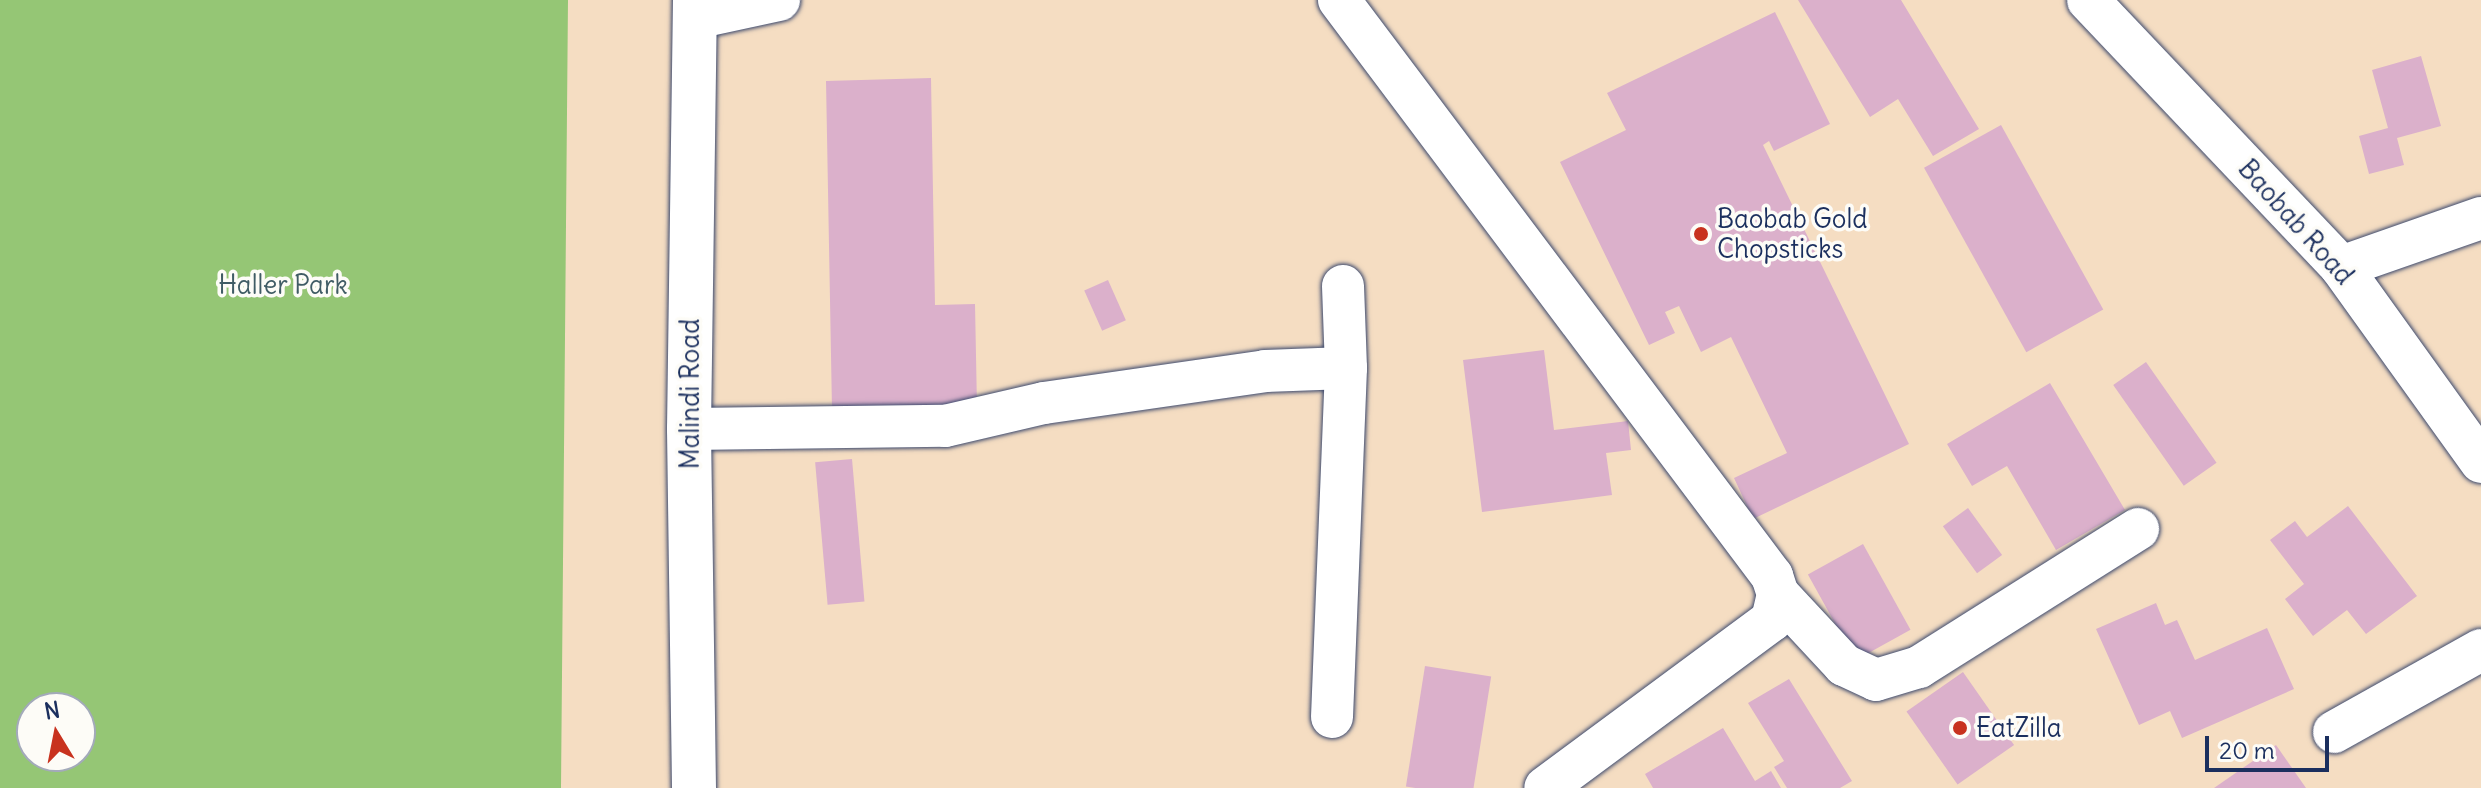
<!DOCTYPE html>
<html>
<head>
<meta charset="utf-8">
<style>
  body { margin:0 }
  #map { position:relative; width:2481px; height:788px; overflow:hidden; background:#f5ddc2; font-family:Delius,sans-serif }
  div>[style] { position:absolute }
  .green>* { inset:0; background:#95c675 }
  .building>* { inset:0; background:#dbb0cb; transform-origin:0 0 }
  .roads { filter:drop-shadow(0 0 2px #3c496d) drop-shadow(0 0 2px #3c496d) }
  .minor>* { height:42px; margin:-21px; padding:0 21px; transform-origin:21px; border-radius:21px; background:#fff }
  .highway>* { height:44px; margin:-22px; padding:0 22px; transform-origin:22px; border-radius:22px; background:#fff }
  .dots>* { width:22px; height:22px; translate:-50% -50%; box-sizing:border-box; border:4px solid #fdfcf7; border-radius:50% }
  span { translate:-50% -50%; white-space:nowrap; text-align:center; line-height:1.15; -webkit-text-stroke:7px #fdfcf7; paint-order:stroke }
  .poi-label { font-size:26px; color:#1b2f5e }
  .left { translate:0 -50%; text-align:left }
  .street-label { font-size:26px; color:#1b2f5e }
  .park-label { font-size:26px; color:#405c65 }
  .north { position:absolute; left:16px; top:692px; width:80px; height:80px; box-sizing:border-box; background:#fdfcf7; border:2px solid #a3aaba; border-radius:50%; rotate:350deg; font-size:22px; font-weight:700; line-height:32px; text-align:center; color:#1b2f5e }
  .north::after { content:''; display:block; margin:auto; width:28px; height:36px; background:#c8321e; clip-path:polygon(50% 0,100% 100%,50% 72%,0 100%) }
  .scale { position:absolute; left:2205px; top:736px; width:124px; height:36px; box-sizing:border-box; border:4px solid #1b2f5e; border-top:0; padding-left:10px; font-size:24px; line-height:28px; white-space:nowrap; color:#1b2f5e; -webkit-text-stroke:6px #fdfcf7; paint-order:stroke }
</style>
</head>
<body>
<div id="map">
  <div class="green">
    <div style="clip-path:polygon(evenodd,0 0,568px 0,561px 788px,0 788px,0 0,32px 708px,80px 708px,80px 756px,32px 756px,32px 708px)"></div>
  </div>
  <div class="building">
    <div style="clip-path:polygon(1798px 0,1901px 0,1979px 129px,1933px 156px,1898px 99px,1870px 117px)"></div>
    <div style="clip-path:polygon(1775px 12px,1830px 124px,1774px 151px,1769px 141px,1763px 145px,1909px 444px,1753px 519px,1734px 478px,1787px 453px,1731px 337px,1701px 352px,1679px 306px,1665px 312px,1675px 333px,1649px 345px,1560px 162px,1626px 130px,1607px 93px)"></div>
    <div style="clip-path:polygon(2421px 56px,2441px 126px,2397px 138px,2404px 165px,2369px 174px,2359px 136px,2388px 128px,2372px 70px)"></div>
    <div style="clip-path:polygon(931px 78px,935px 305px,975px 304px,977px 407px,832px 410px,826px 81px)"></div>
    <div style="left:2001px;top:125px;width:211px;height:88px;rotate:61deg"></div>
    <div style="left:1108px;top:280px;width:44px;height:26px;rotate:66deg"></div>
    <div style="clip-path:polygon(1544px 350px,1554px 430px,1628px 421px,1631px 450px,1606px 453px,1612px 495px,1482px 512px,1463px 360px)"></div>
    <div style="left:2146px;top:362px;width:123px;height:40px;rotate:55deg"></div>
    <div style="clip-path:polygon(2050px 383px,2125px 510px,2056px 550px,2007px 466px,1972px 486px,1947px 444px)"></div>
    <div style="left:852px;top:459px;width:143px;height:37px;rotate:85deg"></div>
    <div style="clip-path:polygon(2348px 506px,2417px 596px,2366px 634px,2347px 610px,2313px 636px,2285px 599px,2304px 584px,2270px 540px,2295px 521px,2307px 537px)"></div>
    <div style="left:1968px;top:508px;width:58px;height:31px;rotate:54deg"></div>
    <div style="left:1863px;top:544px;width:98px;height:63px;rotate:61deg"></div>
    <div style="clip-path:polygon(2156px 603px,2165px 625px,2177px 620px,2195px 660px,2267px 628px,2294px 689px,2182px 738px,2170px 711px,2139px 725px,2096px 629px)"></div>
    <div style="left:1425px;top:666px;width:67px;height:122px;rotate:9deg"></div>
    <div style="left:1963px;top:672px;width:89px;height:69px;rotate:55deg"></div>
    <div style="clip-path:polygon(1789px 679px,1852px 781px,1840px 788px,1787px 788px,1774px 767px,1784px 761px,1748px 703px)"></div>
    <div style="clip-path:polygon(1723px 728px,1755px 781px,1771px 771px,1781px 788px,1653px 788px,1645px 774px)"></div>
    <div style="clip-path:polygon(2276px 745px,2306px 788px,2214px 788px)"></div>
  </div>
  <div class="roads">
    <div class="minor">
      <div style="left:1339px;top:0;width:721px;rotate:53.07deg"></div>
      <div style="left:1772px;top:576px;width:19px;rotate:72deg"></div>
      <div style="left:1778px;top:594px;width:27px;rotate:103deg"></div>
      <div style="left:1772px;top:620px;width:282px;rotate:143.5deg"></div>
      <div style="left:2088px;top:0;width:368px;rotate:46.5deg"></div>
      <div style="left:2341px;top:267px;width:240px;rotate:54.3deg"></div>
      <div style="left:695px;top:18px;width:86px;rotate:-12.1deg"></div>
      <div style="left:2341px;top:267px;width:148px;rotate:-19.3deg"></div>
      <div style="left:689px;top:429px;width:256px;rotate:-0.7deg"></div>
      <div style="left:945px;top:426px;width:102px;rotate:-13.1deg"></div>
      <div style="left:1044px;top:403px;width:223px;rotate:-8.2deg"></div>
      <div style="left:1265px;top:371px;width:81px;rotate:-2.1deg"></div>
      <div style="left:1778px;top:594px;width:97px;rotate:47.1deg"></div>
      <div style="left:1844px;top:665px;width:35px;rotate:25deg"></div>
      <div style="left:1876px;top:680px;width:45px;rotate:-16.8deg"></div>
      <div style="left:1919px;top:667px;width:259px;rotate:-32.2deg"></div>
      <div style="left:1332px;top:717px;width:349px;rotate:-87.7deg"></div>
      <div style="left:1346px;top:368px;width:82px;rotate:-92.1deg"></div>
      <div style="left:2334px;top:732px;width:168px;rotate:-29.2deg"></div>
    </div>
    <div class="highway">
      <div style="left:694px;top:788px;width:359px;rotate:-90.8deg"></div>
      <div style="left:689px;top:429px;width:429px;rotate:-89.2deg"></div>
    </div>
  </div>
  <div class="dots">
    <div style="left:1701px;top:234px;background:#c8321e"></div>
    <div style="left:1960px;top:728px;background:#c8321e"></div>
  </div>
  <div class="poi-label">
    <span class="left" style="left:1717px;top:234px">Baobab Gold<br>Chopsticks</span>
    <span class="left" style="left:1976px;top:728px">EatZilla</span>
  </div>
  <div class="street-label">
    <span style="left:2296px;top:222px;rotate:48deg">Baobab Road</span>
    <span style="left:690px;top:394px;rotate:-90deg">Malindi Road</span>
  </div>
  <div class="park-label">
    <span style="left:283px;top:285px">Haller Park</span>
  </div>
  <div class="north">N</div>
  <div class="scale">20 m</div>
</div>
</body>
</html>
